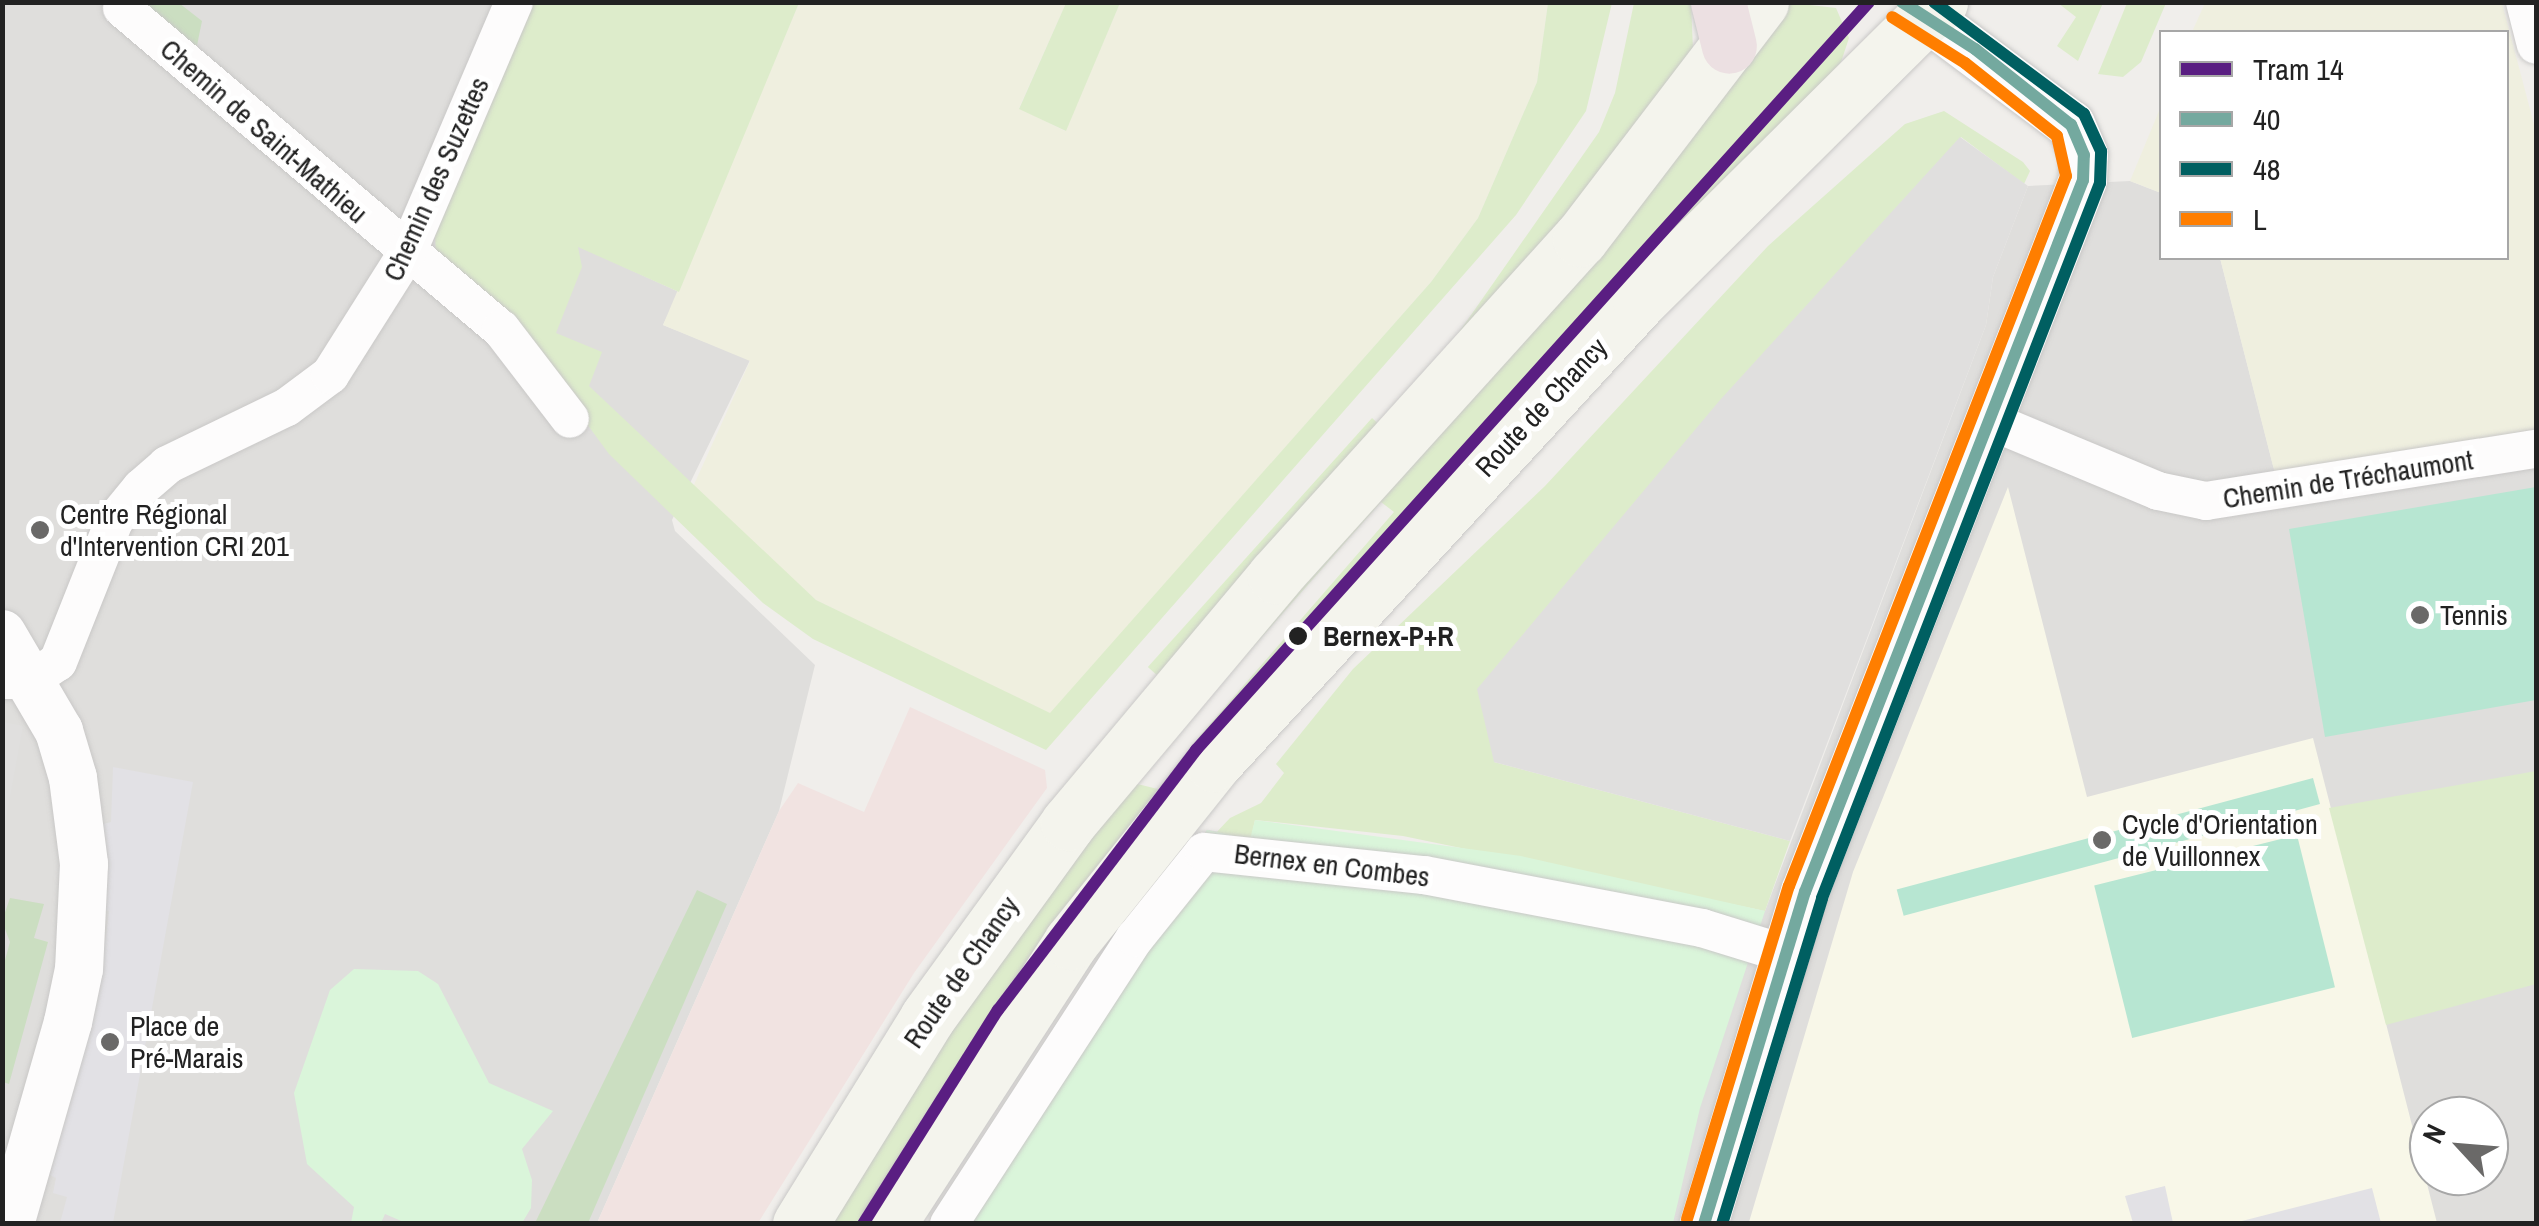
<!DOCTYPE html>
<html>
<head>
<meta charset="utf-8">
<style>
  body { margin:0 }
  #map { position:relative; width:2539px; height:1226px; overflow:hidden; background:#f0eeeb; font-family:"Archivo Narrow",sans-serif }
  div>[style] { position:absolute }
  .residential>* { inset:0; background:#dfdedc }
  .commercial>* { inset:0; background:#f1e3e1 }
  .education>* { inset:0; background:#f8f7e8 }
  .farmland>* { inset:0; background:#efefdf }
  .grass>* { inset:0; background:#ddeccb; transform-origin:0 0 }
  .forest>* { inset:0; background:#cbdec1 }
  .park>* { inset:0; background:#daf5da }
  .pitch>* { inset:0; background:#b7e6d2; transform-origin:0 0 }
  .parking>* { inset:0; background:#e0dfde }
  .plaza>* { inset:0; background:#e2e1e5 }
  .roads { filter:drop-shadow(0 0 2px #c9c8c7) drop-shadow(0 0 2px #c9c8c7) }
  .minor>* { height:38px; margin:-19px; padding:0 19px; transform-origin:19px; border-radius:19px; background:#fdfcfc }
  .tertiary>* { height:48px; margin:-24px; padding:0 24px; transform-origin:24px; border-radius:24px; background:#fdfcfc }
  .secondary>* { height:55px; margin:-27.5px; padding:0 27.5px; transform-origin:27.5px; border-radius:27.5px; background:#f4f4ed }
  .motorway>* { height:55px; margin:-27.5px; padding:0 27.5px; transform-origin:27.5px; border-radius:27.5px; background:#ece0e2 }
  .bus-1>* { height:12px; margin:-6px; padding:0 6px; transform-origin:6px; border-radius:6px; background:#74a99f }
  .bus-2>* { height:12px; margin:-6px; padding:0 6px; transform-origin:6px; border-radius:6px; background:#005f61 }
  .bus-3>* { height:12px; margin:-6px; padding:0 6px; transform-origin:6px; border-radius:6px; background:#ff7e00 }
  .tram-1>* { height:12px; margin:-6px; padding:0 6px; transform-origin:6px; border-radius:6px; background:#5a1e82 }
  .dots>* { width:28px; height:28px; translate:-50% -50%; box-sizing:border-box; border:5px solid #fff; border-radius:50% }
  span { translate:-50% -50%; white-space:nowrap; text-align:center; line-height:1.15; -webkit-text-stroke:10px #fff; paint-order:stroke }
  .street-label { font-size:28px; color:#222 }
  .poi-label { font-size:28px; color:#222 }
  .left { translate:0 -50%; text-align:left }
  .stop-label { font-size:28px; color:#222; font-weight:700 }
  .frame { position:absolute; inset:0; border:5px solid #222; pointer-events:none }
  .legend { position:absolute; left:2159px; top:30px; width:350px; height:230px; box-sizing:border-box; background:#fff; border:2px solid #a7a7a7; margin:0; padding:12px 18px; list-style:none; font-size:30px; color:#222 }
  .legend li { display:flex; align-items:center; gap:20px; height:50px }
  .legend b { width:50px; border:2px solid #a7a7a7 }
  .north { position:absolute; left:2409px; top:1096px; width:100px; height:100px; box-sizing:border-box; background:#fff; border:2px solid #a7a7a7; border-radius:50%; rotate:296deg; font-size:28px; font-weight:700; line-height:40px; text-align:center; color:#222 }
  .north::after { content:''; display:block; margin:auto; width:35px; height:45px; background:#6a6968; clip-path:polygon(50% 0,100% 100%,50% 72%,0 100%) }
</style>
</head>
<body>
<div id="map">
  <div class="residential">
    <div style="clip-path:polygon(2px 3px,500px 3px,578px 246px,679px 292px,663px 325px,750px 360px,672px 520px,675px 531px,815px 665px,779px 811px,597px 1223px,3px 1223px)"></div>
    <div style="clip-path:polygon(evenodd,2130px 181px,2161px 193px,2162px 258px,2220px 258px,2276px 477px,2536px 432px,2536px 1223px,932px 1224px,1207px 830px,1765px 911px,1986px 325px,1993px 277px,2028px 186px,2130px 181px,2429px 1116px,2489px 1116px,2489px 1176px,2429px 1176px,2429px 1116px)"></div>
  </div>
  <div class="commercial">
    <div style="clip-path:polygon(910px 707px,1045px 770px,1047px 788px,914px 973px,758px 1223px,597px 1223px,779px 811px,798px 783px,864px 812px)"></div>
  </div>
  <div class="education">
    <div style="clip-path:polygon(2008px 487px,2087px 797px,2313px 738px,2437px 1223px,1749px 1222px,1853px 872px)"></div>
  </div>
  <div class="farmland">
    <div style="clip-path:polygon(799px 3px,1066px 3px,1019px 108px,1065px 131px,1120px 3px,1548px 3px,1537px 82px,1478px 218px,1431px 282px,1050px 714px,816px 600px,692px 489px,750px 361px,663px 325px)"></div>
    <div style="clip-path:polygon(2205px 3px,2502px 3px,2536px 132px,2536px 432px,2276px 478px,2220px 258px,2506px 258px,2506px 32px,2192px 32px)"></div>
    <div style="clip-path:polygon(2161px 106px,2161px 193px,2130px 181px)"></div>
  </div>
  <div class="grass">
    <div style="clip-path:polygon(1784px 2px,1836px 8px,1849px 38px,1841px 62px,1208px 746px,1198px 738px,1394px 512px,1381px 502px,1184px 725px)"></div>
    <div style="clip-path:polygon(531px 3px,799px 3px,679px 292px,578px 247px,582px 267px,556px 333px,602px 352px,589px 386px,816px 600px,1050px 713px,1431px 282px,1478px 218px,1537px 82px,1548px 3px,1612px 3px,1586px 111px,1516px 215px,1046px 750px,813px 639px,763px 603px,609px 454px,534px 352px,436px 253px,434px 223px)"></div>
    <div style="clip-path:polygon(1066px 3px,1120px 3px,1066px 131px,1019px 109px)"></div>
    <div style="clip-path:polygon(1634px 3px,1691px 3px,1693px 49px,1639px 136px,1443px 355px,1599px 132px,1615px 93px)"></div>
    <div style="clip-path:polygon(2058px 3px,2103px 3px,2078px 61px,2057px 46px,2076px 17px)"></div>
    <div style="clip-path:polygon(2127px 3px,2166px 3px,2141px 62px,2123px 77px,2098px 74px)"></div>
    <div style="clip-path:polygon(1944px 111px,2023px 162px,2030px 171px,2024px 184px,1961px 137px,1494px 762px,1790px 841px,1765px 911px,1403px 836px,1255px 820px,1251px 839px,1213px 836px,1230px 818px,1261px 803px,1284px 773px,1276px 764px,1353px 669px,1545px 486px,1768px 246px,1905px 124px)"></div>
    <div style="left:1372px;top:418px;width:12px;height:335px;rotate:42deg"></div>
    <div style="clip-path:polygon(2536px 771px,2536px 984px,2386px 1025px,2329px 808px)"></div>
    <div style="clip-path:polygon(1121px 780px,1170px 792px,872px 1223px,818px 1224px)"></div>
  </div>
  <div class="forest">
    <div style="clip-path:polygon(137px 3px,179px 3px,202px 21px,195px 55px)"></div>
    <div style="clip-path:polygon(697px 890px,727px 904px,588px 1223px,535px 1223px)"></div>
    <div style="clip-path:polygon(10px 898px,44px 904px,34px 938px,48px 942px,9px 1084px,3px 1082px,2px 971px,10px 942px,2px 921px)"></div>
  </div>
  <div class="park">
    <div style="clip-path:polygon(1255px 820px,1521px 856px,1765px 911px,1700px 1108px,1673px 1223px,932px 1224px,1113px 951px,1207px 830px,1250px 839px)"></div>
    <div style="clip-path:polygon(354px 969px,418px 971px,438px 984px,489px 1083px,553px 1111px,522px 1149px,532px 1180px,531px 1208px,522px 1223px,406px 1223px,385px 1214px,381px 1223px,351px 1223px,354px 1207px,307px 1164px,294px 1093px,330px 990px)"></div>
  </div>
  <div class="pitch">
    <div style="clip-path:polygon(2536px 487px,2536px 700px,2325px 737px,2289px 529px)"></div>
    <div style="left:2313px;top:778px;width:27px;height:431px;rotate:75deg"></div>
    <div style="left:2297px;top:835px;width:157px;height:209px;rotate:76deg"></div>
  </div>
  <div class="parking">
    <div style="clip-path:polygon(1960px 137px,2028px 186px,1993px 277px,1986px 325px,1790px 841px,1494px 762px,1477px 689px,1720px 400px)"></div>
    <div style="clip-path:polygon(3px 722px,23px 726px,3px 835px,2px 722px)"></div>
  </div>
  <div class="plaza">
    <div style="clip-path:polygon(113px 767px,193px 782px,113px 1223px,60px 1223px,67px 1197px,53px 1193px,56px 1178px,50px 1175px,102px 968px,109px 911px,100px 910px,96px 826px,111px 822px)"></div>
    <div style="clip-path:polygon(2165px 1186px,2173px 1223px,2133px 1223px,2125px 1196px)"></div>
    <div style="clip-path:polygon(2372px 1188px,2381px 1223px,2234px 1223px)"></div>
  </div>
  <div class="roads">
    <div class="minor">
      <div style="left:2525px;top:2px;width:44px;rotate:75.7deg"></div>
      <div style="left:122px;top:8px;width:497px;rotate:40.3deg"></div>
      <div style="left:501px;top:329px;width:113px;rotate:52.5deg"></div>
      <div style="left:1993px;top:422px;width:179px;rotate:22.7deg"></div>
      <div style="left:2158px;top:491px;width:49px;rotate:11.8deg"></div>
      <div style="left:2206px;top:501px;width:334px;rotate:-9deg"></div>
      <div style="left:5px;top:680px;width:26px"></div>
      <div style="left:31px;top:680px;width:32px;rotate:-34deg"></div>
      <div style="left:58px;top:662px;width:152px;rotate:-68.3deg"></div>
      <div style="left:114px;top:521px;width:43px;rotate:-50.7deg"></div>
      <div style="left:141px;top:488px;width:35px;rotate:-41deg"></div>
      <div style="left:167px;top:465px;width:133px;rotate:-25.8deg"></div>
      <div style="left:287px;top:407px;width:54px;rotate:-36.7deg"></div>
      <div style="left:330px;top:375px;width:144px;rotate:-57.7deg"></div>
      <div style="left:407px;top:253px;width:273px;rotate:-66.9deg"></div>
      <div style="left:949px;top:1224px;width:341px;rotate:-57deg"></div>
      <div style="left:1135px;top:938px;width:110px;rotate:-51.3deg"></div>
      <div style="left:1204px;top:852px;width:221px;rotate:6deg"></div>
      <div style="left:1424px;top:875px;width:283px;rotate:10.8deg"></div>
      <div style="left:1702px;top:928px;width:85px;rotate:17.2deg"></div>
    </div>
    <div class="tertiary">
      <div style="left:2px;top:634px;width:113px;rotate:59.6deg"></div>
      <div style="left:59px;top:731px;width:49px;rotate:73.4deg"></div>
      <div style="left:73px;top:778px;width:87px;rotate:82.7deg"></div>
      <div style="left:84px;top:864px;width:105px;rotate:92.7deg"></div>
      <div style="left:79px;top:969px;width:54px;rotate:101.7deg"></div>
      <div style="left:68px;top:1022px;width:210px;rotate:106deg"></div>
      <div style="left:1704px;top:1224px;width:347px;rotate:-73.1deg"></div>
      <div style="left:1805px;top:892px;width:764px;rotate:-68.67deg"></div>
      <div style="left:2083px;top:180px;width:25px;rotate:-88deg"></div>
      <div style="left:2084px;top:155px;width:33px;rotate:-113deg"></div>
      <div style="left:2071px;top:125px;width:179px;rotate:-143.2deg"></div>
    </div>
    <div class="secondary">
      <div style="left:800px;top:1224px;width:242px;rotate:-58.3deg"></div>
      <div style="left:927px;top:1018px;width:241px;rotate:-54.1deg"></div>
      <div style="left:1068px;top:823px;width:322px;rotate:-50deg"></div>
      <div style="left:1275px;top:576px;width:455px;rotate:-47.9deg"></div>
      <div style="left:1580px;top:239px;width:298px;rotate:-52.6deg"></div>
      <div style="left:888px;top:1224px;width:336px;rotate:-57deg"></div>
      <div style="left:1071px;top:942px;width:228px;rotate:-51.4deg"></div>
      <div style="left:1213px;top:764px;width:631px;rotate:-47.38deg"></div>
      <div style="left:1640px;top:300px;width:423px;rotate:-44.8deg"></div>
    </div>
    <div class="motorway">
      <div style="left:1718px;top:2px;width:45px;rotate:76deg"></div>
    </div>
  </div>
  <div class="bus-1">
    <div style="left:1704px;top:1224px;width:347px;rotate:-73.1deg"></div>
    <div style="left:1805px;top:892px;width:764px;rotate:-68.67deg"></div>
    <div style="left:2083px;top:180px;width:25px;rotate:-88deg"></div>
    <div style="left:2084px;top:155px;width:33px;rotate:-113deg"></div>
    <div style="left:2071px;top:125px;width:122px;rotate:-141.6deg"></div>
    <div style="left:1975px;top:49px;width:87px;rotate:-147.2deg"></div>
  </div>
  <div class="bus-2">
    <div style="left:1722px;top:1224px;width:341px;rotate:-72.9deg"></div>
    <div style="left:1822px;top:898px;width:767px;rotate:-68.75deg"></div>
    <div style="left:2100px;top:183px;width:32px;rotate:-88deg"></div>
    <div style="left:2101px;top:151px;width:41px;rotate:-114.7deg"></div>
    <div style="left:2084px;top:114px;width:187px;rotate:-143.3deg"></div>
  </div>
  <div class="bus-3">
    <div style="left:1687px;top:1219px;width:348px;rotate:-73deg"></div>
    <div style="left:1789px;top:886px;width:762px;rotate:-68.69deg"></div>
    <div style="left:2066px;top:176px;width:41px;rotate:-102.7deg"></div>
    <div style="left:2057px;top:136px;width:117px;rotate:-141.6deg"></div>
    <div style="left:1965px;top:63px;width:86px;rotate:-147.8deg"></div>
  </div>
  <div class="tram-1">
    <div style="left:863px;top:1224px;width:253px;rotate:-57.8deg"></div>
    <div style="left:998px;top:1010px;width:327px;rotate:-52.7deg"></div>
    <div style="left:1196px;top:750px;width:1006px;rotate:-48.02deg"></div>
  </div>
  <div class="dots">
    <div style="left:40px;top:530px;background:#6a6968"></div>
    <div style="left:2420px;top:615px;background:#6a6968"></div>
    <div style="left:1298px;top:636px;background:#222"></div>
    <div style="left:2102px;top:840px;background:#6a6968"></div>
    <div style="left:110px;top:1042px;background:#6a6968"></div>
  </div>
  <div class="street-label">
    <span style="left:264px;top:131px;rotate:41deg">Chemin de Saint-Mathieu</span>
    <span style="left:436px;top:179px;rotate:-66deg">Chemin des Suzettes</span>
    <span style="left:1541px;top:407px;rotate:-47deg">Route de Chancy</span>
    <span style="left:2348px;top:479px;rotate:-9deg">Chemin de Tréchaumont</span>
    <span style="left:1332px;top:865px;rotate:7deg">Bernex en Combes</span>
    <span style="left:961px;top:972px;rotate:-55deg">Route de Chancy</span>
  </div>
  <div class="poi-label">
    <span class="left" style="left:60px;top:530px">Centre Régional<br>d'Intervention CRI 201</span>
    <span class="left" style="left:2440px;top:615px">Tennis</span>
    <span class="left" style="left:2122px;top:840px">Cycle d'Orientation<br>de Vuillonnex</span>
    <span class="left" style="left:130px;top:1042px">Place de<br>Pré-Marais</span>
  </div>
  <div class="stop-label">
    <span class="left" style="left:1323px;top:636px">Bernex-P+R</span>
  </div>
  <div class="frame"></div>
  <ul class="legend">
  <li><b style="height:12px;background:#5a1e82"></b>Tram 14</li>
  <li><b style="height:12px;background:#74a99f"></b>40</li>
  <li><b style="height:12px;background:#005f61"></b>48</li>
  <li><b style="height:12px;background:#ff7e00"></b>L</li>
  </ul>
  <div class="north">N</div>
</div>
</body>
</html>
